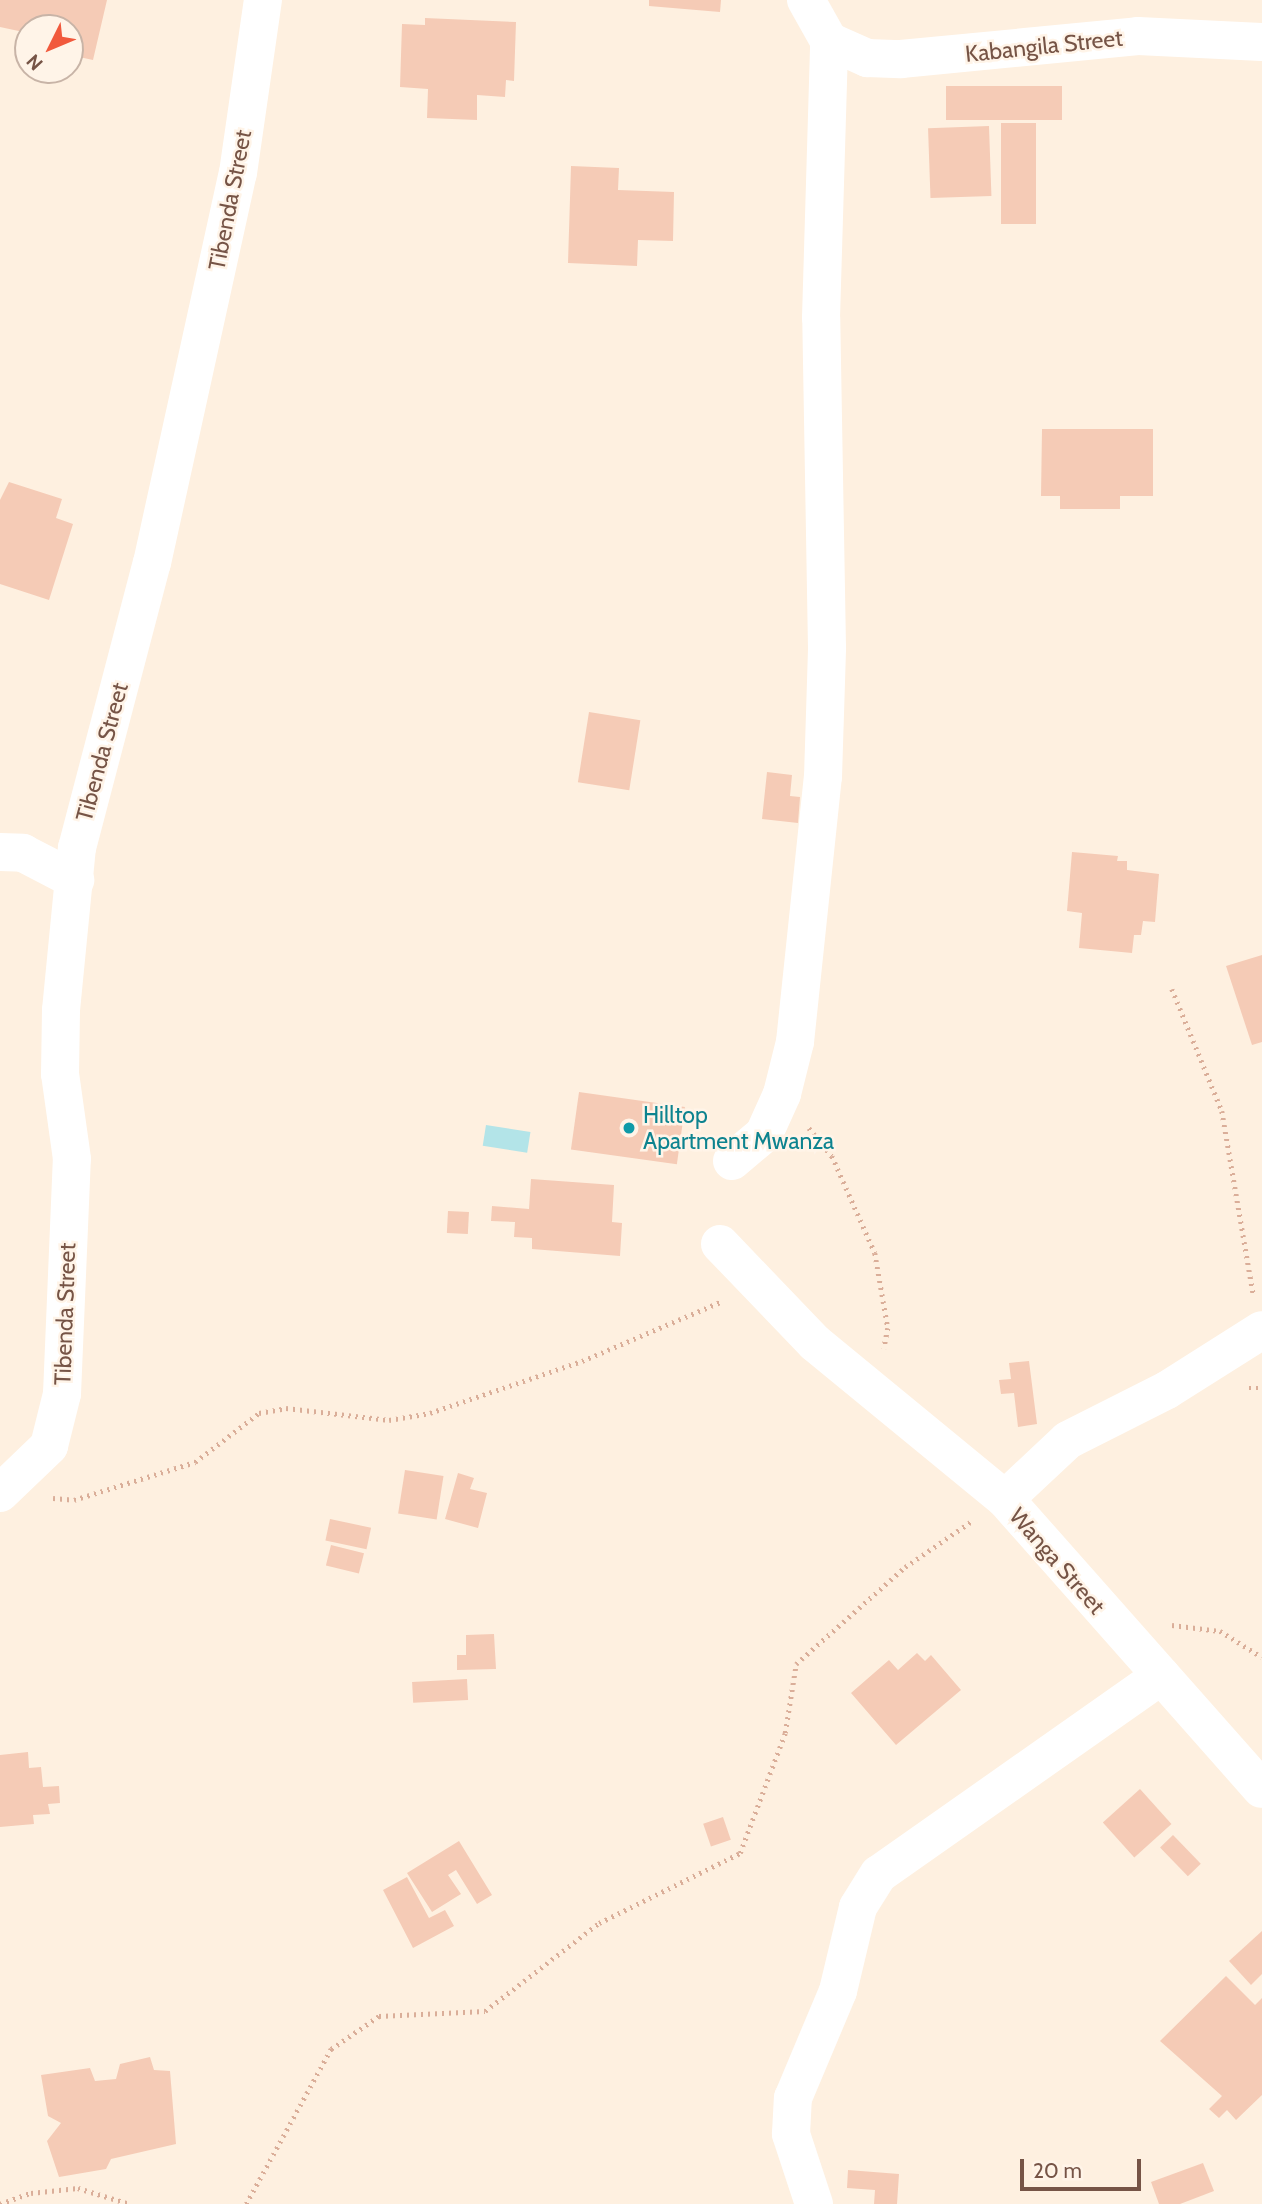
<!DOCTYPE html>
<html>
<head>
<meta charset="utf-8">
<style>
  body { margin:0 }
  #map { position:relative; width:1262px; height:2204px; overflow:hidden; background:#fef0e0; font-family:Cabin,sans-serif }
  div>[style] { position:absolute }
  .water>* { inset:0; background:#b3e4e8; transform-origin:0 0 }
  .building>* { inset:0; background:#f5cbb6; transform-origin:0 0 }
  .path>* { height:4.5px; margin-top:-2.25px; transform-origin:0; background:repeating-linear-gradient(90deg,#daae99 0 2px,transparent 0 7px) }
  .minor>* { height:38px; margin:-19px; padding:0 19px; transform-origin:19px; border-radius:19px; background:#fff }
  .dots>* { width:19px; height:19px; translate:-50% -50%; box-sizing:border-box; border:4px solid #fff4e8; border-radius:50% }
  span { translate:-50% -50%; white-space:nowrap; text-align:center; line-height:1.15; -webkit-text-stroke:5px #fff4e8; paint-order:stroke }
  .street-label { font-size:23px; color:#765446 }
  .culture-label { font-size:23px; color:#0d838f }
  .left { translate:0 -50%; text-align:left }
  .north { position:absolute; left:14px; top:14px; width:70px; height:70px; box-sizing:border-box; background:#fff4e8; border:2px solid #c8b4a7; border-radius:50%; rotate:227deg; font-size:19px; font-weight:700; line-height:28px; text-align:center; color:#765446 }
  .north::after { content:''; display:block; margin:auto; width:24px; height:32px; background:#f1593c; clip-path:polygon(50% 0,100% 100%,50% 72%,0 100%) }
  .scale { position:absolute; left:1020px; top:2159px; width:121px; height:32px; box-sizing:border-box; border:4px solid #765446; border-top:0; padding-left:9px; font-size:21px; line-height:24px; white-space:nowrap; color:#765446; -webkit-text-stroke:5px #fff4e8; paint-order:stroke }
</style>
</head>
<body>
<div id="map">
  <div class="water">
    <div style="left:486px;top:1125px;width:45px;height:21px;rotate:9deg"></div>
  </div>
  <div class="building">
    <div style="clip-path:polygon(0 0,107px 0,93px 60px,70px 55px,70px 28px,28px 28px,28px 33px,0 27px)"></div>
    <div style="clip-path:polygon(649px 0,721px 0,720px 12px,649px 6px)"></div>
    <div style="clip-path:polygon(425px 18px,516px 22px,514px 81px,506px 80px,505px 97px,477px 95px,477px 120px,427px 118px,428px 89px,400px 87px,402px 24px,425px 25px)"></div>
    <div style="left:946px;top:86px;width:116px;height:34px"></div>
    <div style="left:1001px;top:123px;width:35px;height:101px"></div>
    <div style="left:989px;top:126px;width:70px;height:61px;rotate:88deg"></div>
    <div style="clip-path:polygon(571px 166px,619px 168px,618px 190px,674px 192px,673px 241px,638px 240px,637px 266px,568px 263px)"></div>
    <div style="clip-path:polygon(1042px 429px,1153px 429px,1153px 496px,1120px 496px,1120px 509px,1060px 509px,1060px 496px,1041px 496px)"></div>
    <div style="clip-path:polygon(9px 482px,62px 499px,56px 518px,73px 524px,49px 600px,0 584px,0 500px)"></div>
    <div style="left:589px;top:712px;width:52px;height:71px;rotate:9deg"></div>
    <div style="clip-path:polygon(767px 772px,792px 775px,790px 796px,800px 797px,798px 823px,762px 819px)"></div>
    <div style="clip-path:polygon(1072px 852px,1118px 856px,1117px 861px,1127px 861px,1127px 870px,1159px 874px,1155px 922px,1143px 921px,1141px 935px,1134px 935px,1132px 953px,1079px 948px,1082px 913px,1067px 911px)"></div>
    <div style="clip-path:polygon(1262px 955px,1262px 1042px,1252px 1045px,1226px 966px)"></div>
    <div style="left:579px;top:1092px;width:107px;height:58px;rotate:8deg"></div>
    <div style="clip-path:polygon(531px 1179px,614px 1185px,612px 1222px,622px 1223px,620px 1256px,532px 1249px,532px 1238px,514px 1237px,515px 1222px,491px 1221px,492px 1206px,529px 1209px)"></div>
    <div style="left:448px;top:1211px;width:21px;height:22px;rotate:3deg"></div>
    <div style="clip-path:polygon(1029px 1361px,1037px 1424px,1018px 1427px,1014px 1393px,1001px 1394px,999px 1380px,1011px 1379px,1009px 1363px)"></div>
    <div style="left:405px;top:1470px;width:39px;height:44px;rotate:9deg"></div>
    <div style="clip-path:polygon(458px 1473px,474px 1478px,470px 1489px,487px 1493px,478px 1528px,445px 1519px)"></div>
    <div style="left:330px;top:1519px;width:42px;height:22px;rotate:12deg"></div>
    <div style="left:331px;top:1545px;width:34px;height:21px;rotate:14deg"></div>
    <div style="clip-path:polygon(494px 1634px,496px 1669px,457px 1670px,457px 1655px,466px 1655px,466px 1635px)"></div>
    <div style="clip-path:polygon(917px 1653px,925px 1661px,931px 1655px,961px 1690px,896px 1745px,851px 1693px,889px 1660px,898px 1670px)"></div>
    <div style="left:467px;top:1679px;width:21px;height:55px;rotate:87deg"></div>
    <div style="clip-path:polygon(28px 1752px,29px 1768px,41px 1767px,43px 1787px,59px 1786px,60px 1803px,48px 1804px,50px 1814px,33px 1815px,34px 1824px,0 1827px,0 1755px)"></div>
    <div style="left:1140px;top:1789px;width:47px;height:50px;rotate:48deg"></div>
    <div style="left:723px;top:1817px;width:24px;height:21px;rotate:71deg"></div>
    <div style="left:1173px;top:1835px;width:40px;height:18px;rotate:46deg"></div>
    <div style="clip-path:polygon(459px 1841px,492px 1895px,477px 1904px,456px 1870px,448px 1875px,461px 1894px,432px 1912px,407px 1873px)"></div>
    <div style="clip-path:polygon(407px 1877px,429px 1918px,445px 1910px,454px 1926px,413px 1948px,383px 1890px)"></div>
    <div style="clip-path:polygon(1262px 1931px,1262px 1974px,1251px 1985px,1229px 1961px)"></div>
    <div style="clip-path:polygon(1226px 1976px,1255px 2005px,1262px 1998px,1262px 2095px,1236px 2120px,1227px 2110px,1219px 2118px,1209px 2109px,1222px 2096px,1160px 2041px)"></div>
    <div style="clip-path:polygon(150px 2057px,154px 2070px,170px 2071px,176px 2144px,111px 2159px,106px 2169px,59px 2177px,47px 2141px,61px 2123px,48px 2116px,41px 2075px,90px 2068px,95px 2081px,116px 2079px,120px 2064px)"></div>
    <div style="clip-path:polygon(1203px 2163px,1214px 2191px,1180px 2204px,1159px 2204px,1151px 2182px)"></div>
    <div style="clip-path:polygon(848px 2170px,899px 2174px,897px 2204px,874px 2204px,875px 2190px,847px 2188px)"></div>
  </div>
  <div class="path">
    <div style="left:1172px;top:989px;width:132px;rotate:67.7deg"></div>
    <div style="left:1222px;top:1111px;width:185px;rotate:80.3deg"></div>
    <div style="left:809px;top:1128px;width:36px;rotate:51deg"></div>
    <div style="left:832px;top:1156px;width:106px;rotate:66.1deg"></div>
    <div style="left:875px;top:1253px;width:76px;rotate:80.2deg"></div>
    <div style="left:888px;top:1328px;width:21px;rotate:101deg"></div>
    <div style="left:1249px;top:1388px;width:13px"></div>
    <div style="left:53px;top:1498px;width:21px;rotate:5deg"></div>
    <div style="left:74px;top:1500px;width:127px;rotate:-17.4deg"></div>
    <div style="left:195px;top:1462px;width:81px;rotate:-37.4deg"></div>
    <div style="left:259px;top:1413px;width:27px;rotate:-10deg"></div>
    <div style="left:286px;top:1408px;width:104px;rotate:6.6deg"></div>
    <div style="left:389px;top:1420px;width:42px;rotate:-9.7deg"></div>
    <div style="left:430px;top:1413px;width:161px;rotate:-18.9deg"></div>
    <div style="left:582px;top:1361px;width:150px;rotate:-23.1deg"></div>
    <div style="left:1172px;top:1625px;width:48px;rotate:7.1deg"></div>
    <div style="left:1220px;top:1631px;width:49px;rotate:31.8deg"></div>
    <div style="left:0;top:2204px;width:33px;rotate:-20deg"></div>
    <div style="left:31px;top:2193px;width:47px;rotate:-6.1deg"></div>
    <div style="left:78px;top:2188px;width:54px;rotate:17.1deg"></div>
    <div style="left:246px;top:2204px;width:177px;rotate:-61.3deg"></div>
    <div style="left:331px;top:2049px;width:58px;rotate:-34.5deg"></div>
    <div style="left:379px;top:2016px;width:106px;rotate:-2.7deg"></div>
    <div style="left:485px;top:2011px;width:144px;rotate:-37.7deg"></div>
    <div style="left:599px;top:1923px;width:157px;rotate:-26.4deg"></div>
    <div style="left:740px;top:1853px;width:128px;rotate:-69.4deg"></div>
    <div style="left:785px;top:1733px;width:70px;rotate:-80.9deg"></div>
    <div style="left:796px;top:1664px;width:146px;rotate:-41.7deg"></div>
    <div style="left:905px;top:1567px;width:81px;rotate:-34.5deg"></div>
  </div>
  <div class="minor">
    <div style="left:829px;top:41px;width:42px;rotate:24.1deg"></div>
    <div style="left:867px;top:58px;width:34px;rotate:2deg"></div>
    <div style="left:901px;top:59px;width:238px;rotate:-5.5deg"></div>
    <div style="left:1138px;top:36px;width:124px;rotate:2.8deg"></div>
    <div style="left:0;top:852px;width:23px;rotate:2deg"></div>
    <div style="left:23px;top:853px;width:59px;rotate:27.4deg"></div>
    <div style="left:732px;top:1161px;width:42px;rotate:-40.2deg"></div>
    <div style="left:764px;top:1134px;width:44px;rotate:-65.8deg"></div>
    <div style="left:782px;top:1094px;width:54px;rotate:-76deg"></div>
    <div style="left:795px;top:1042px;width:266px;rotate:-84deg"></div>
    <div style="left:823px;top:777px;width:129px;rotate:-88.2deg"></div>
    <div style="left:827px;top:648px;width:330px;rotate:-91deg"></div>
    <div style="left:821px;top:318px;width:277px;rotate:-88.3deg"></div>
    <div style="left:829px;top:41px;width:47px;rotate:-119.3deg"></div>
    <div style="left:720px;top:1244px;width:137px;rotate:46.2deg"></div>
    <div style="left:815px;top:1343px;width:246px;rotate:39.4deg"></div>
    <div style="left:1005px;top:1499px;width:387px;rotate:48.5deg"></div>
    <div style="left:0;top:1493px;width:68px;rotate:-43.8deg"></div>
    <div style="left:49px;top:1446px;width:54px;rotate:-76deg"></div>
    <div style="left:62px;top:1394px;width:235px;rotate:-87.6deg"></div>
    <div style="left:72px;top:1159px;width:86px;rotate:-98deg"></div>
    <div style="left:60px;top:1074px;width:64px;rotate:-89.1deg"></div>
    <div style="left:61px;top:1010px;width:163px;rotate:-84.4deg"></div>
    <div style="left:77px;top:848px;width:295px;rotate:-75.3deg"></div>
    <div style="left:152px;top:563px;width:399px;rotate:-77.6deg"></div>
    <div style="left:238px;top:173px;width:175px;rotate:-81.8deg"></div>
    <div style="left:1005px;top:1499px;width:86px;rotate:-43.1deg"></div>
    <div style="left:1068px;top:1440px;width:111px;rotate:-26.8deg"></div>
    <div style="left:1167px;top:1390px;width:112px;rotate:-32.3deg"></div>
    <div style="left:814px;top:2204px;width:74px;rotate:-108.2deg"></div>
    <div style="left:791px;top:2134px;width:36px;rotate:-87deg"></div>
    <div style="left:793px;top:2098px;width:116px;rotate:-67.2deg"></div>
    <div style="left:838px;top:1991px;width:86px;rotate:-76.6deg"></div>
    <div style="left:858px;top:1907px;width:39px;rotate:-58deg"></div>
    <div style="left:879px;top:1874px;width:345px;rotate:-35.1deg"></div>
  </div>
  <div class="dots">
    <div style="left:629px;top:1128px;background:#0f9aa8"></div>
  </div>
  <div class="street-label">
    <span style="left:1044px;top:46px;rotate:-6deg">Kabangila Street</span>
    <span style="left:230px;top:200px;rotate:-79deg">Tibenda Street</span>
    <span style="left:102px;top:752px;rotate:-75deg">Tibenda Street</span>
    <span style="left:65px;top:1314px;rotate:-88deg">Tibenda Street</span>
    <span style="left:1057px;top:1561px;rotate:49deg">Wanga Street</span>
  </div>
  <div class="culture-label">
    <span class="left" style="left:643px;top:1128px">Hilltop<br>Apartment Mwanza</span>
  </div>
  <div class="north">N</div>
  <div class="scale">20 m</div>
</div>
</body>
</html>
